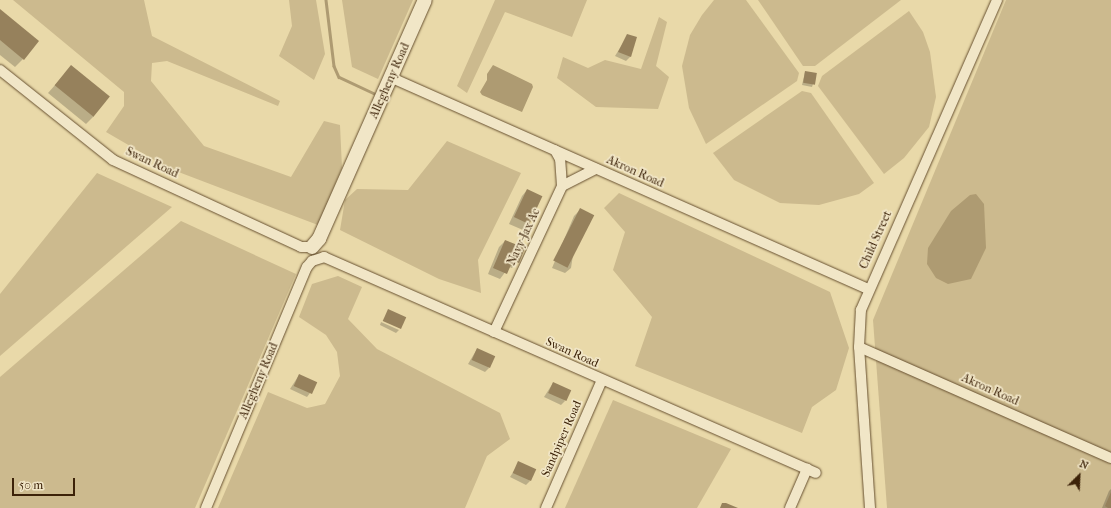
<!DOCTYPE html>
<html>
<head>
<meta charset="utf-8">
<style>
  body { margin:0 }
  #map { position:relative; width:1111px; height:508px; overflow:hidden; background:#e9d9a9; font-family:"IM FELL French Canon",serif }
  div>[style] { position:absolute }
  .green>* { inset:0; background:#ccba8e }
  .water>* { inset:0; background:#ae9b72 }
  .shadow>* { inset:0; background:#0003 }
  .stream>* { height:2.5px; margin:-1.25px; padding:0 1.25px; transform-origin:1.25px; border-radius:1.25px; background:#ae9b72 }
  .building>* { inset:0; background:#96815c; transform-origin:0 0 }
  .roads { filter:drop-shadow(0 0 1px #675030) drop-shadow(0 0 1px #675030) }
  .street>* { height:10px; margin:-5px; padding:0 5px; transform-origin:5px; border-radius:5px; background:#f1e6c7 }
  .secondary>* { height:14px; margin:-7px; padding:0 7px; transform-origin:7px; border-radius:7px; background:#f1e6c7 }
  span { translate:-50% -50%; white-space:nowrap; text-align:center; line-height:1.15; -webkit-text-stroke:3.5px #f1e6c7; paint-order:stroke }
  .street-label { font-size:12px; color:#3c2208 }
  .north { position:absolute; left:1059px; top:456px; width:40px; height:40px; -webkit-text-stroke:3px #f1e6c7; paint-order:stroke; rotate:24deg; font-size:11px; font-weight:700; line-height:16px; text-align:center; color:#3c2208 }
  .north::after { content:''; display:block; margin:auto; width:14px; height:18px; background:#3c2208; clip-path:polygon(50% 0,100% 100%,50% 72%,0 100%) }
  .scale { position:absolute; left:12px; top:478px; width:63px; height:18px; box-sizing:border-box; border:2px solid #3c2208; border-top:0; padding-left:5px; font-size:12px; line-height:14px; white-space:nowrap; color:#3c2208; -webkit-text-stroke:3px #f1e6c7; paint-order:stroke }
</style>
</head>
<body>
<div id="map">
  <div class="green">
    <div style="clip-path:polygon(13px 0,144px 0,152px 36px,280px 101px,278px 106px,167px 61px,152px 63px,151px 81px,204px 146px,291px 177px,324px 121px,340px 125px,342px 168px,318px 225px,168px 168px,106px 132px,124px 106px,124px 92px)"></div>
    <div style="clip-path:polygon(289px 0,316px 0,325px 54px,314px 80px,279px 56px,292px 26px)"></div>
    <div style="clip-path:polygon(342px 0,413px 0,378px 79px,352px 67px)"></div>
    <div style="clip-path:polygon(495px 0,587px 0,572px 37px,505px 12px,467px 93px,457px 86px)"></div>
    <div style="clip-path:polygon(714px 0,746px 0,799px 73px,797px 81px,706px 144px,689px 108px,682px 66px,690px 35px,702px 15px)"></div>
    <div style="clip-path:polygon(758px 0,901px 0,815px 66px,803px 66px)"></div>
    <div style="clip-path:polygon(1006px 0,1111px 0,1111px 508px,887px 508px,873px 320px)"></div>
    <div style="clip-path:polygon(909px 11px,923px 32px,930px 52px,936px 97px,929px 127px,904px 158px,884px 174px,818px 86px,822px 76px)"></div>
    <div style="clip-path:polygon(659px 17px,667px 22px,656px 66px,669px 77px,658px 109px,596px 107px,557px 78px,563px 57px,588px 68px,605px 60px,641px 69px)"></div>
    <div style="clip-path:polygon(802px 91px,811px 93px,874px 183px,859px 194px,819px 205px,780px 203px,734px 180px,713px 153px)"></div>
    <div style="clip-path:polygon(447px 141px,521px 173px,478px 260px,481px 293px,439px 279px,340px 230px,345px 200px,357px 189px,408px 190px)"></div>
    <div style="clip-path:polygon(97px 173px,172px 207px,0 356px,0 294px)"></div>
    <div style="clip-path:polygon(619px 193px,830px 292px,849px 348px,836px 390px,812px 407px,802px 433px,635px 366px,652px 317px,613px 270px,625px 232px,604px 208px)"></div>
    <div style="clip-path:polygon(181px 221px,296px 274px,195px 508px,0 508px,0 377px)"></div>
    <div style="clip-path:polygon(338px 276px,362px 287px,348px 319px,377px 349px,500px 413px,510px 439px,487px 456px,465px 508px,218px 508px,268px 392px,307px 408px,325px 404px,340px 376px,337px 352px,326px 335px,299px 317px,312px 284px)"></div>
    <div style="clip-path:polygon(613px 400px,731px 449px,697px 508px,565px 508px)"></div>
  </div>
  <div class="water">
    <div style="clip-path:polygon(493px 65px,532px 84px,533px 87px,522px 112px,482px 95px,480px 92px,487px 80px,487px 74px)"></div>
    <div style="clip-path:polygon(976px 194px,984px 204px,986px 248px,971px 279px,948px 284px,936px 278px,927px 264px,928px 248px,951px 211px,970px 195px)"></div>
  </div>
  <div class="shadow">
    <div style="clip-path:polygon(0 10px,23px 59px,15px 67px,0 55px)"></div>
    <div style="clip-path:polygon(628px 35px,635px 38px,630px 57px,626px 61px,615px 56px)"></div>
    <div style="clip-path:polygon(71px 67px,94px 116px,86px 124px,48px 93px)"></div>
    <div style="clip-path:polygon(805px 72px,816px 74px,812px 87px,802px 85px)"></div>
    <div style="clip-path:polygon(527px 190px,529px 224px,523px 230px,509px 224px,522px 196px)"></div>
    <div style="clip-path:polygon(580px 210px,571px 268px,565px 273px,552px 268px,574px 216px)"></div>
    <div style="clip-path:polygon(505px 241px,518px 262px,512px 268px,509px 267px,500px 279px,488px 274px,499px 247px)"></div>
    <div style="clip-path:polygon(381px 322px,399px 330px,396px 333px,380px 325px)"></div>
    <div style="clip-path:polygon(477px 349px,489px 368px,485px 372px,468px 364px)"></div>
    <div style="clip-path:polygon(299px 375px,310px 393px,307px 397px,290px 389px)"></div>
    <div style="clip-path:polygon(553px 383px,565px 401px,561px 405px,544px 397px)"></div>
    <div style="clip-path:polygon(519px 463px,530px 481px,526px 485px,510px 477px)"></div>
    <div style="clip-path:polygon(1111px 489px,1111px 508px,1102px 508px,1109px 491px)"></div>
  </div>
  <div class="stream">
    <div style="left:326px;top:0;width:66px;rotate:83.1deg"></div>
    <div style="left:334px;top:66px;width:12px;rotate:66deg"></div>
    <div style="left:339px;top:77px;width:38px;rotate:25deg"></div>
  </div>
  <div class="building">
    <div style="clip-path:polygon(0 9px,39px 41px,24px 60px,0 40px)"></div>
    <div style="clip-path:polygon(627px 34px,637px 37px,631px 57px,618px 52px)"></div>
    <div style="left:71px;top:65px;width:50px;height:26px;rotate:39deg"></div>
    <div style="left:805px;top:71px;width:12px;height:12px;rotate:9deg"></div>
    <div style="left:527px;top:189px;width:17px;height:31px;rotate:25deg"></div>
    <div style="left:580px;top:208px;width:16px;height:59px;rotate:27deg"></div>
    <div style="clip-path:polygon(505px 240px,525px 248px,519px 263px,513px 260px,507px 274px,493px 268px)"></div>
    <div style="left:388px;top:309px;width:20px;height:13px;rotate:24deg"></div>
    <div style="left:477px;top:348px;width:20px;height:13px;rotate:24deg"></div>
    <div style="left:299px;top:374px;width:20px;height:13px;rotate:24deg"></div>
    <div style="left:553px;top:382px;width:20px;height:12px;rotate:24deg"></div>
    <div style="left:518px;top:461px;width:20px;height:13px;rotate:24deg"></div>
    <div style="clip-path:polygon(1111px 492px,1111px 508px,1108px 508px,1105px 506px)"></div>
    <div style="clip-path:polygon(722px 503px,726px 503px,738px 508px,720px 508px)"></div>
  </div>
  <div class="roads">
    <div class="street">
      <div style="left:0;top:70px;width:144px;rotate:38.5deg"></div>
      <div style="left:113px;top:160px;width:207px;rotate:24.8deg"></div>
      <div style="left:301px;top:247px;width:11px"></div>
      <div style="left:392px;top:78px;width:521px;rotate:23.91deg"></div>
      <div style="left:562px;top:186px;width:38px;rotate:-27deg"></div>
      <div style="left:494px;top:332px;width:161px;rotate:-65deg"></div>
      <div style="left:562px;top:186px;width:27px;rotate:-94deg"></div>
      <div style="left:560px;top:159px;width:10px;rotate:-119deg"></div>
      <div style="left:859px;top:347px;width:275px;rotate:23.8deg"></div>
      <div style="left:206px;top:508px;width:261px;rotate:-67.3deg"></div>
      <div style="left:307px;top:267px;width:8px;rotate:-50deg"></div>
      <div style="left:312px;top:261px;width:13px;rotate:-18deg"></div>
      <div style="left:324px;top:257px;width:537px;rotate:23.7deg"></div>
      <div style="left:546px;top:508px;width:140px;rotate:-66.4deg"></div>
      <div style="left:790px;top:508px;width:43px;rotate:-66.4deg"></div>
      <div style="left:870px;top:508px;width:161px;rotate:-93.9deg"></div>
      <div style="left:859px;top:347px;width:37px;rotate:-87deg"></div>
      <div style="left:861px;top:310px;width:339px;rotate:-66.3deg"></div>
    </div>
    <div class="secondary">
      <div style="left:312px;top:247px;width:11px;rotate:-49deg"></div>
      <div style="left:319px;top:239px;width:261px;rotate:-66.1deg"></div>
    </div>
  </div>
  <div class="street-label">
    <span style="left:390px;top:81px;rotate:-66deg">Allegheny Road</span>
    <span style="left:152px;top:163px;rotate:25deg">Swan Road</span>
    <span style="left:635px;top:172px;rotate:24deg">Akron Road</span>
    <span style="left:524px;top:237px;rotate:-65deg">Navy-Jax Ac</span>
    <span style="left:876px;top:240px;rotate:-66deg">Child Street</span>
    <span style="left:572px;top:353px;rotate:24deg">Swan Road</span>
    <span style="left:259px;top:381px;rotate:-67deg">Allegheny Road</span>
    <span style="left:990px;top:390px;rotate:24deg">Akron Road</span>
    <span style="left:562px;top:439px;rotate:-66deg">Sandpiper Road</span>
  </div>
  <div class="north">N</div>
  <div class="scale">50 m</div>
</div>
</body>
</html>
